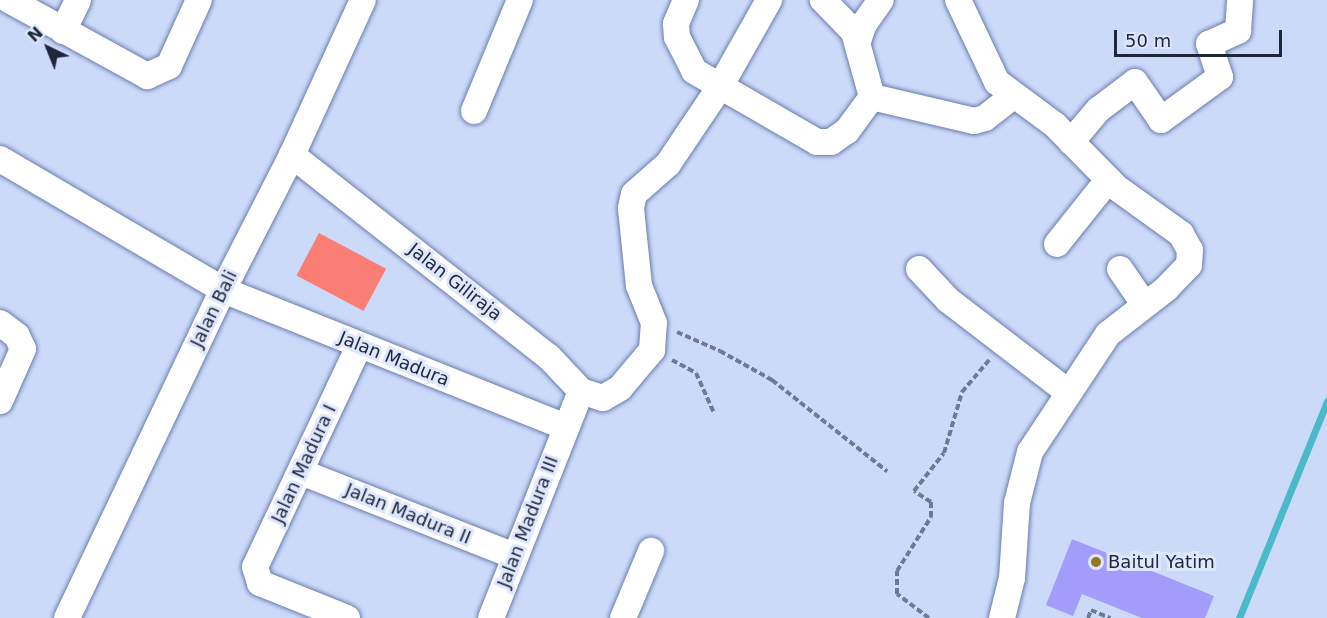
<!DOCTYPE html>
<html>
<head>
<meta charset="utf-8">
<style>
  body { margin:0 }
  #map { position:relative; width:1327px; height:618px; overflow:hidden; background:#ccdafa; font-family:"DejaVu Sans",sans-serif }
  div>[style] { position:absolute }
  .green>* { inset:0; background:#fa7e73; transform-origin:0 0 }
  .stream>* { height:7px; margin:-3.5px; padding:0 3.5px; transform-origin:3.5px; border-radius:3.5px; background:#4abac8 }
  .building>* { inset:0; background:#a49cfb }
  .path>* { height:4px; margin-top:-2px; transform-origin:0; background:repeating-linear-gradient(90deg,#6f7993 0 6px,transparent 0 9px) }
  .roads { filter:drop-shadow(0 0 2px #697dad) drop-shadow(0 0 2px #697dad) }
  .street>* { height:26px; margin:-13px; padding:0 13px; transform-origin:13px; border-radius:13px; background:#fff }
  .dots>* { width:16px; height:16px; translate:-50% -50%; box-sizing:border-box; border:3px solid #dee7fd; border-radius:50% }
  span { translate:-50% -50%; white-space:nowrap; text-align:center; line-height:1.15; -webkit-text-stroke:6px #dee7fd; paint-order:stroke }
  .street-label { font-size:18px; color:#1e263a }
  .poi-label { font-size:18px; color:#1e263a }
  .left { translate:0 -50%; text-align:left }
  .north { position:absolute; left:18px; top:18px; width:60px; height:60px; -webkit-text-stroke:4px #dee7fd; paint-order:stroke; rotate:317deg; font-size:16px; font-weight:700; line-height:24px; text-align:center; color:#1e263a }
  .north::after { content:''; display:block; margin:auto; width:21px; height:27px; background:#1e263a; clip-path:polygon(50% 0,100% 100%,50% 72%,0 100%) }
  .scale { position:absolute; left:1114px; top:30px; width:168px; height:27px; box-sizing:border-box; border:3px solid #1e263a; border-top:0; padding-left:8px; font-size:18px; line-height:21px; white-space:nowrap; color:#1e263a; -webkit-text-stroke:4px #dee7fd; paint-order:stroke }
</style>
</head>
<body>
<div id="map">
  <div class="green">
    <div style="left:319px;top:233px;width:76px;height:48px;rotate:28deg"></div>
  </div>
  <div class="stream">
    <div style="left:1239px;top:618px;width:234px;rotate:-67.9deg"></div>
  </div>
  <div class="building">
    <div style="clip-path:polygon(1072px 539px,1214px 596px,1205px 618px,1142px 618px,1082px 594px,1073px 616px,1046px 605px)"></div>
  </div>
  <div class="path">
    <div style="left:677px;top:332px;width:47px;rotate:23.8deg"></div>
    <div style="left:720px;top:351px;width:60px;rotate:29.1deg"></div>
    <div style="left:772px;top:380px;width:147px;rotate:38.4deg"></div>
    <div style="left:672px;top:360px;width:27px;rotate:28deg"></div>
    <div style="left:696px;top:373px;width:44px;rotate:65.8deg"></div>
    <div style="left:929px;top:618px;width:40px;rotate:-143deg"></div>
    <div style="left:897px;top:594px;width:23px;rotate:-90deg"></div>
    <div style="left:897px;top:571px;width:64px;rotate:-57.8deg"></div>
    <div style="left:931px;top:517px;width:15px;rotate:-90deg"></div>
    <div style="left:931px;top:502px;width:20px;rotate:-147deg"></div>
    <div style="left:914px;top:491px;width:48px;rotate:-51.7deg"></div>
    <div style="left:944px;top:453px;width:64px;rotate:-73.6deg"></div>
    <div style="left:962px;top:392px;width:42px;rotate:-49.8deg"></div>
    <div style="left:1088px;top:618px;width:9px;rotate:-69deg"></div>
    <div style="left:1091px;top:610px;width:21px;rotate:23deg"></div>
  </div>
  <div class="roads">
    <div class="street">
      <div style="left:9px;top:0;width:158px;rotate:28.8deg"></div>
      <div style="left:147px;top:76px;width:24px;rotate:-24deg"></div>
      <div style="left:169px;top:66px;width:72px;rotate:-65.6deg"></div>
      <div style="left:686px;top:0;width:26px;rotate:113deg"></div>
      <div style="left:676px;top:24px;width:13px;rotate:86deg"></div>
      <div style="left:677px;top:37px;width:38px;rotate:63deg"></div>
      <div style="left:694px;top:71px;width:142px;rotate:30deg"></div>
      <div style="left:817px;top:142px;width:14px"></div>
      <div style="left:831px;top:142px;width:19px;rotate:-35deg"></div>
      <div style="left:847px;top:131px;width:42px;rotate:-53.7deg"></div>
      <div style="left:872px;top:97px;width:67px;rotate:-105.5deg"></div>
      <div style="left:854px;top:32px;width:45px;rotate:-134.1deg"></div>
      <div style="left:958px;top:0;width:91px;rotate:64.6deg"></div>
      <div style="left:997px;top:82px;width:72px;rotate:36.6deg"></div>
      <div style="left:1055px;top:125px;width:88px;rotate:45.5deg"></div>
      <div style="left:1117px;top:188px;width:79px;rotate:35.7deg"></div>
      <div style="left:1181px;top:234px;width:18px;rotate:61deg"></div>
      <div style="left:1190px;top:250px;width:15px;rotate:94deg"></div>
      <div style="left:1189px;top:265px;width:33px;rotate:134deg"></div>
      <div style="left:1166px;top:289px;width:73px;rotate:142.2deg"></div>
      <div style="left:1108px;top:334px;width:141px;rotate:123.5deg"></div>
      <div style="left:1030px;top:452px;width:53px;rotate:104.3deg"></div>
      <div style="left:1017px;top:503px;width:75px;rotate:93.8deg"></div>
      <div style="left:1012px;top:578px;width:41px;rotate:104deg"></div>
      <div style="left:63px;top:31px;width:34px;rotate:-64deg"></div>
      <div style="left:858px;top:41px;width:18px;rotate:-71deg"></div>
      <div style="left:864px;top:24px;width:29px;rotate:-55deg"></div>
      <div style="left:872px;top:97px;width:105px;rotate:13.2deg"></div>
      <div style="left:974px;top:121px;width:11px;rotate:-15deg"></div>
      <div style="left:985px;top:118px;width:34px;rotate:-38deg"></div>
      <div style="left:474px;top:111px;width:120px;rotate:-67.5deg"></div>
      <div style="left:1071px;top:142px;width:42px;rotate:-49.8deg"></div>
      <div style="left:1098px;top:110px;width:46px;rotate:-37.1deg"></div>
      <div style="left:1135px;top:82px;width:46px;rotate:55.6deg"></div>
      <div style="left:1161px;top:120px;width:73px;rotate:-36.1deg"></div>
      <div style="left:1220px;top:77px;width:35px;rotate:-108deg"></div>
      <div style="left:1209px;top:44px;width:32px;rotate:-24deg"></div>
      <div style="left:1238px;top:31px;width:31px;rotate:-86deg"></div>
      <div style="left:292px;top:155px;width:327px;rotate:38.2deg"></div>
      <div style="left:549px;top:357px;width:47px;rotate:46.7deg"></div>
      <div style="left:581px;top:391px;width:244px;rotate:111.6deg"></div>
      <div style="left:0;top:159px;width:259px;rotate:30.4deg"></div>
      <div style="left:223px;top:290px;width:368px;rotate:21.8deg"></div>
      <div style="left:1057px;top:244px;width:82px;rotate:-51.4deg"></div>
      <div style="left:919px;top:269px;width:42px;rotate:46.9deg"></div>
      <div style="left:948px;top:300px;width:151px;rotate:37.5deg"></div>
      <div style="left:1120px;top:269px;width:42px;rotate:55.6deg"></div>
      <div style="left:0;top:323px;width:21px;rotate:37deg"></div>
      <div style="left:17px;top:336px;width:14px;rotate:65deg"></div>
      <div style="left:23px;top:349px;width:57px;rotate:113.9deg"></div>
      <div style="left:581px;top:391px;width:23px;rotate:18deg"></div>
      <div style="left:603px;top:398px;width:20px;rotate:-30deg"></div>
      <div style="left:620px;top:388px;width:50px;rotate:-49.9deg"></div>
      <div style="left:652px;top:350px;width:27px;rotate:-86deg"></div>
      <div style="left:654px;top:323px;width:40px;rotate:-112deg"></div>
      <div style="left:639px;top:286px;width:78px;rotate:-95.9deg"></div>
      <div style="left:631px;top:208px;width:14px;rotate:-78deg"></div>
      <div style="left:634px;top:194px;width:45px;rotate:-41.4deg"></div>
      <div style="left:668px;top:164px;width:95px;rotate:-56.1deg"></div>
      <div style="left:721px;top:85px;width:98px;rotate:-60.5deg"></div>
      <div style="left:301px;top:472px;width:229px;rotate:21.5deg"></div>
      <div style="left:67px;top:618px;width:363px;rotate:-64.6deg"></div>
      <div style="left:223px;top:290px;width:152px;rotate:-62.9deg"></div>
      <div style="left:292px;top:155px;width:170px;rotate:-65.4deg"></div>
      <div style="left:347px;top:618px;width:94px;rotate:-158.1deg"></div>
      <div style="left:260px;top:583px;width:17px;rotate:-107deg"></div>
      <div style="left:255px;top:567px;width:244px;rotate:-64.8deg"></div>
      <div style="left:623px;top:618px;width:73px;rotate:-67.3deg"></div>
    </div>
  </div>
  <div class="dots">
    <div style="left:1096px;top:562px;background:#96751e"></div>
  </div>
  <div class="street-label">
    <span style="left:455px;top:282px;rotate:38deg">Jalan Giliraja</span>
    <span style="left:214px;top:309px;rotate:-64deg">Jalan Bali</span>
    <span style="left:394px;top:359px;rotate:22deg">Jalan Madura</span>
    <span style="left:304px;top:464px;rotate:-65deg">Jalan Madura I</span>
    <span style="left:408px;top:514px;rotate:22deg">Jalan Madura II</span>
    <span style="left:528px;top:522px;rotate:-69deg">Jalan Madura III</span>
  </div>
  <div class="poi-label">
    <span class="left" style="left:1108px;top:562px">Baitul Yatim</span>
  </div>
  <div class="north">N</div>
  <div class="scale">50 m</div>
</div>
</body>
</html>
